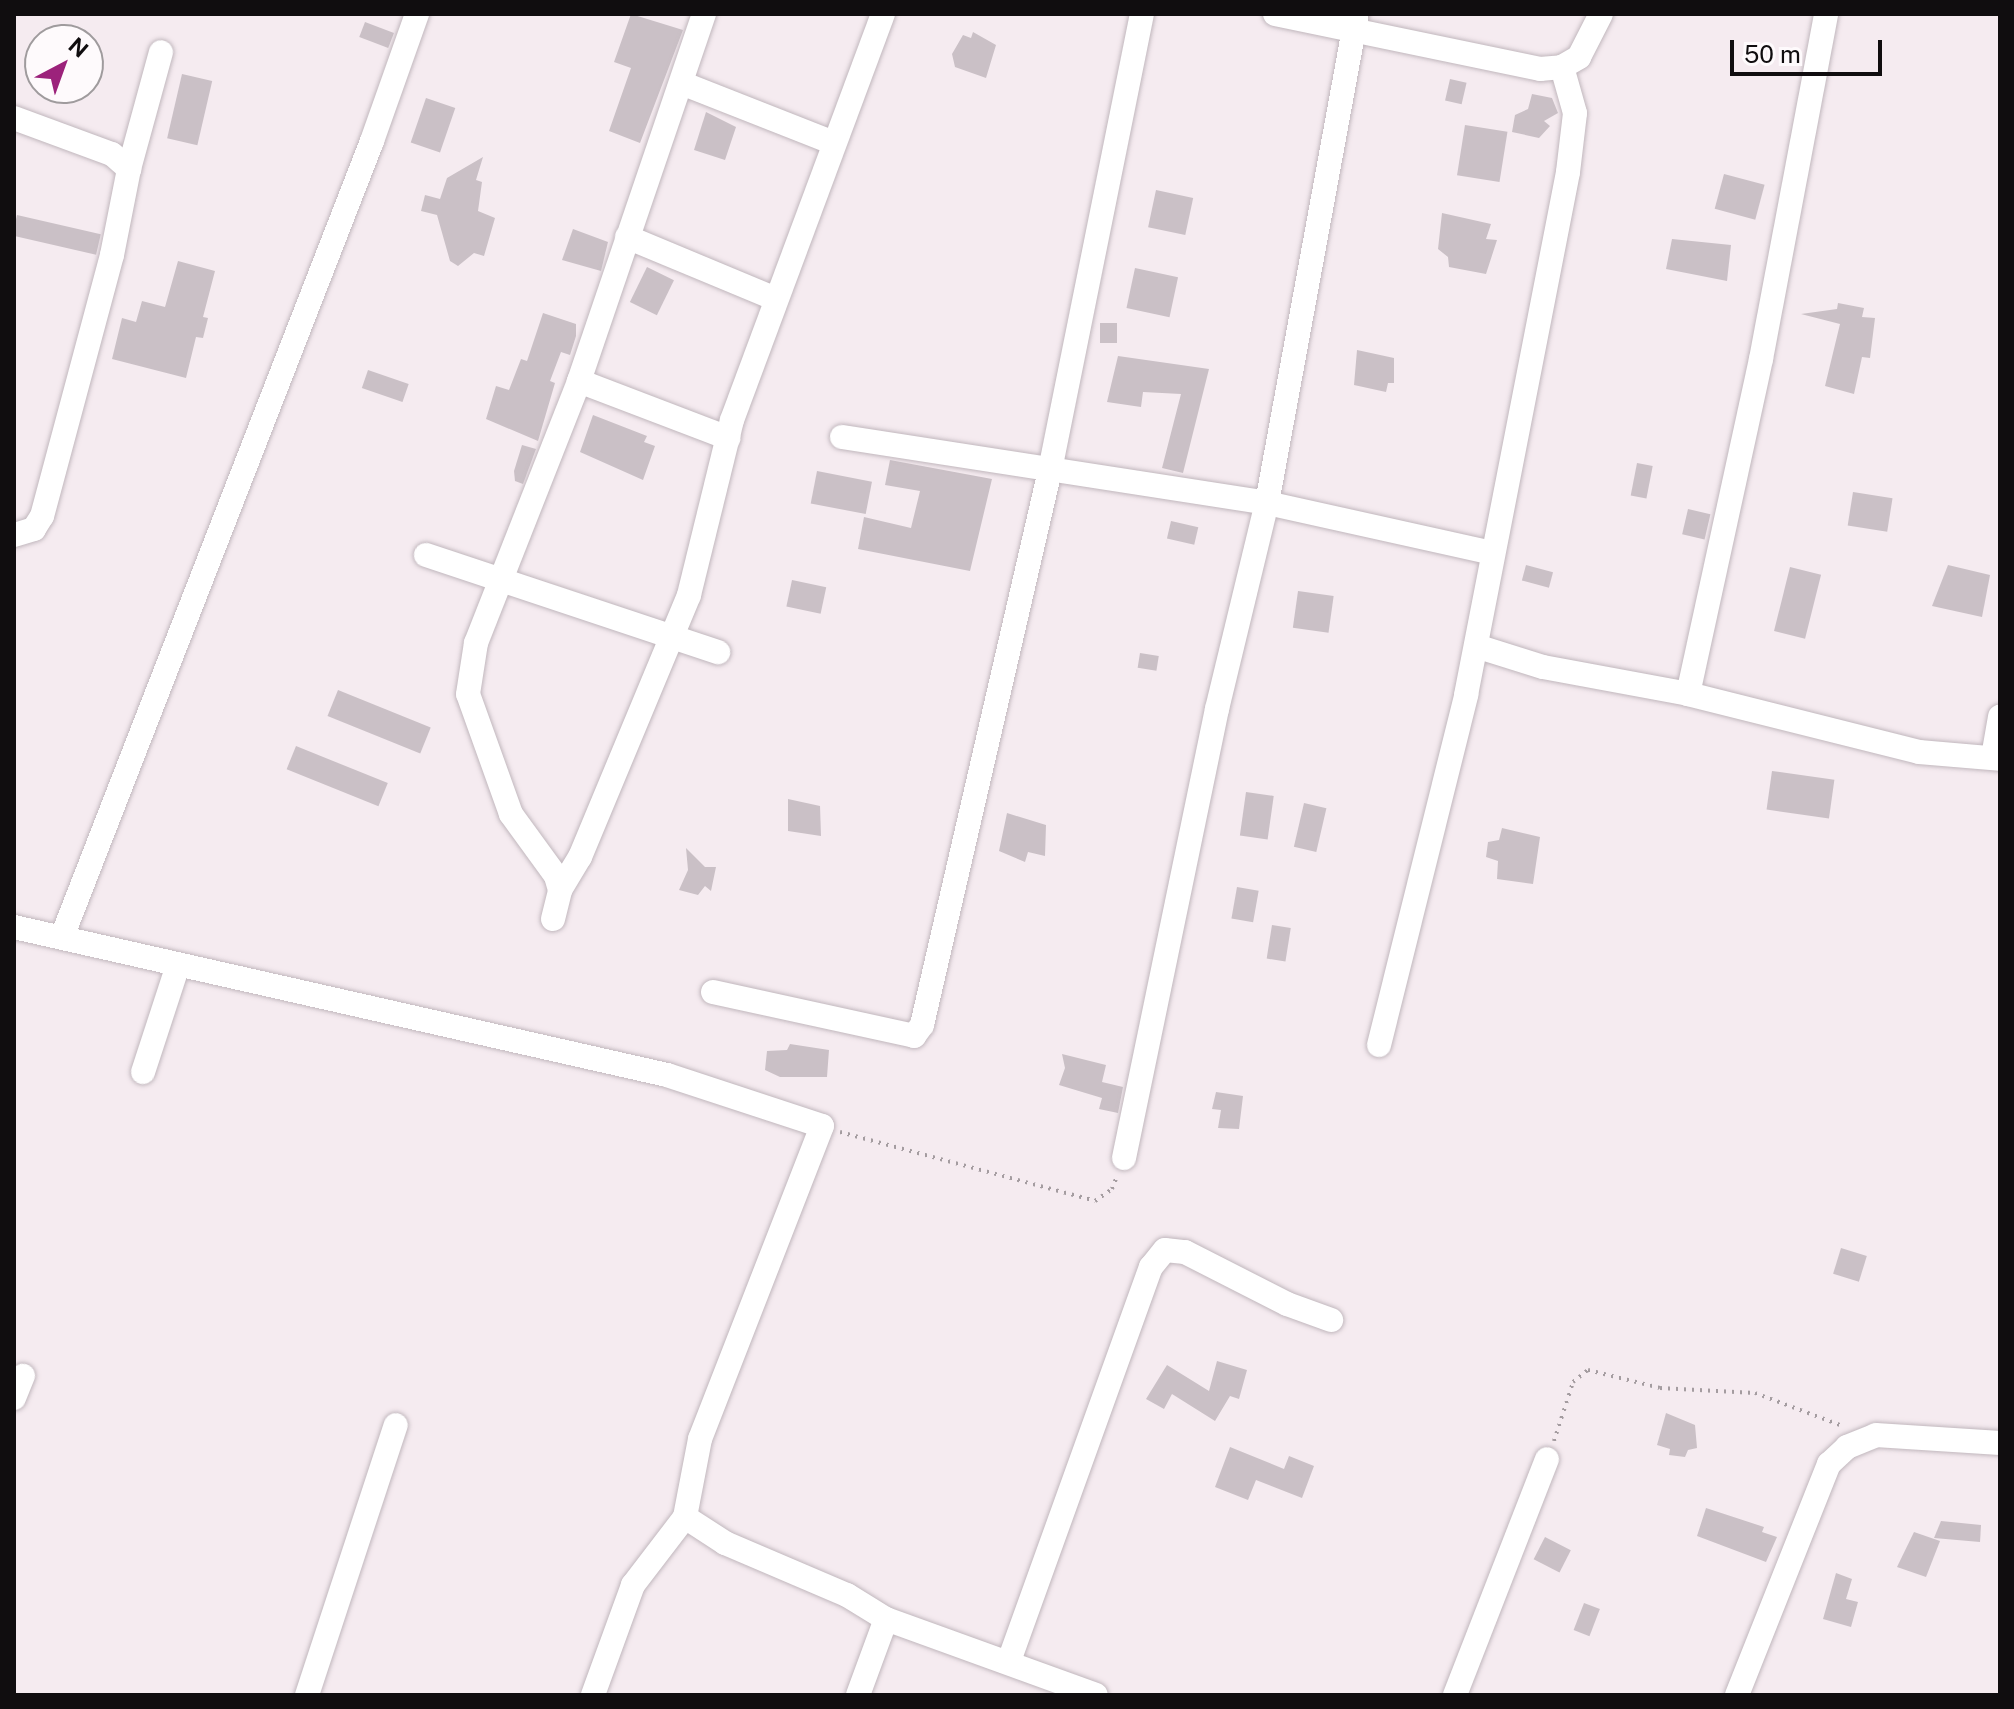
<!DOCTYPE html>
<html>
<head>
<meta charset="utf-8">
<style>
  body { margin:0 }
  #map { position:relative; width:2014px; height:1709px; overflow:hidden; background:#f5ebf0; font-family:"Public Sans",sans-serif }
  div>[style] { position:absolute }
  .building>* { inset:0; background:#cac0c6; transform-origin:0 0 }
  .path>* { height:4px; margin-top:-2px; transform-origin:0; background:repeating-linear-gradient(90deg,#a49ca0 0 2px,transparent 0 8px) }
  .roads { filter:drop-shadow(0 0 2px #c1b7bd) drop-shadow(0 0 2px #c1b7bd) }
  .minor>* { height:24px; margin:-12px; padding:0 12px; transform-origin:12px; border-radius:12px; background:#fff }
  span { translate:-50% -50%; white-space:nowrap; text-align:center; line-height:1.15; -webkit-text-stroke:7px #fefafc; paint-order:stroke }
  .frame { position:absolute; inset:0; border:16px solid #100d0f; pointer-events:none }
  .north { position:absolute; left:24px; top:24px; width:80px; height:80px; box-sizing:border-box; background:#fefafc; border:2px solid #9f9b9d; border-radius:50%; rotate:41deg; font-size:22px; font-weight:700; line-height:32px; text-align:center; color:#100d0f }
  .north::after { content:''; display:block; margin:auto; width:28px; height:36px; background:#9c227b; clip-path:polygon(50% 0,100% 100%,50% 72%,0 100%) }
  .scale { position:absolute; left:1730px; top:40px; width:152px; height:36px; box-sizing:border-box; border:4px solid #100d0f; border-top:0; padding-left:10px; font-size:24px; line-height:28px; white-space:nowrap; color:#100d0f; -webkit-text-stroke:6px #fefafc; paint-order:stroke }
</style>
</head>
<body>
<div id="map">
  <div class="building">
    <div style="clip-path:polygon(631px 14px,683px 30px,640px 143px,609px 131px,631px 68px,614px 62px)"></div>
    <div style="left:365px;top:22px;width:31px;height:16px;rotate:21deg"></div>
    <div style="clip-path:polygon(973px 32px,996px 45px,986px 78px,955px 67px,952px 54px,963px 35px,971px 38px)"></div>
    <div style="left:182px;top:74px;width:31px;height:66px;rotate:13deg"></div>
    <div style="left:1450px;top:79px;width:17px;height:22px;rotate:13deg"></div>
    <div style="clip-path:polygon(1532px 94px,1552px 98px,1558px 113px,1544px 121px,1550px 126px,1539px 138px,1512px 132px,1515px 115px,1528px 109px)"></div>
    <div style="left:426px;top:98px;width:31px;height:47px;rotate:19deg"></div>
    <div style="clip-path:polygon(706px 112px,736px 127px,725px 160px,694px 150px)"></div>
    <div style="left:1465px;top:125px;width:43px;height:51px;rotate:9deg"></div>
    <div style="clip-path:polygon(483px 157px,476px 180px,482px 182px,478px 211px,495px 218px,484px 256px,474px 253px,458px 266px,450px 261px,437px 215px,421px 211px,425px 195px,440px 199px,447px 178px)"></div>
    <div style="left:1724px;top:174px;width:42px;height:36px;rotate:15deg"></div>
    <div style="left:1156px;top:190px;width:38px;height:38px;rotate:12deg"></div>
    <div style="clip-path:polygon(1442px 213px,1491px 224px,1486px 239px,1497px 240px,1486px 274px,1449px 267px,1448px 257px,1438px 249px)"></div>
    <div style="left:17px;top:215px;width:86px;height:21px;rotate:13deg"></div>
    <div style="clip-path:polygon(573px 229px,608px 242px,601px 271px,562px 260px)"></div>
    <div style="clip-path:polygon(1672px 239px,1731px 245px,1727px 281px,1666px 269px)"></div>
    <div style="clip-path:polygon(178px 261px,215px 271px,203px 317px,208px 318px,203px 338px,196px 337px,186px 378px,112px 359px,122px 318px,136px 322px,142px 301px,165px 307px)"></div>
    <div style="left:647px;top:267px;width:30px;height:39px;rotate:26deg"></div>
    <div style="left:1135px;top:268px;width:44px;height:41px;rotate:12deg"></div>
    <div style="clip-path:polygon(1838px 303px,1864px 308px,1862px 317px,1875px 318px,1870px 358px,1862px 357px,1854px 394px,1825px 386px,1840px 324px,1801px 314px,1837px 309px)"></div>
    <div style="clip-path:polygon(543px 313px,576px 324px,576px 336px,570px 355px,561px 352px,550px 381px,555px 383px,538px 441px,486px 419px,496px 386px,509px 390px,521px 359px,527px 361px)"></div>
    <div style="left:1100px;top:323px;width:17px;height:20px"></div>
    <div style="clip-path:polygon(1357px 350px,1394px 358px,1394px 383px,1388px 383px,1386px 392px,1354px 385px)"></div>
    <div style="clip-path:polygon(1118px 356px,1209px 369px,1183px 473px,1162px 468px,1181px 394px,1143px 392px,1141px 407px,1107px 402px)"></div>
    <div style="left:368px;top:370px;width:43px;height:19px;rotate:19deg"></div>
    <div style="clip-path:polygon(593px 415px,647px 436px,644px 442px,655px 446px,643px 480px,580px 452px)"></div>
    <div style="clip-path:polygon(522px 445px,536px 449px,523px 484px,515px 481px,514px 471px)"></div>
    <div style="clip-path:polygon(890px 460px,992px 479px,970px 571px,858px 549px,864px 517px,911px 528px,920px 491px,885px 485px)"></div>
    <div style="left:1637px;top:463px;width:16px;height:33px;rotate:11deg"></div>
    <div style="left:817px;top:471px;width:56px;height:33px;rotate:11deg"></div>
    <div style="left:1853px;top:492px;width:40px;height:34px;rotate:9deg"></div>
    <div style="left:1688px;top:509px;width:23px;height:26px;rotate:13deg"></div>
    <div style="left:1171px;top:521px;width:28px;height:18px;rotate:13deg"></div>
    <div style="left:1526px;top:565px;width:28px;height:16px;rotate:15deg"></div>
    <div style="clip-path:polygon(1948px 565px,1990px 575px,1982px 617px,1932px 606px)"></div>
    <div style="left:1790px;top:567px;width:32px;height:66px;rotate:14deg"></div>
    <div style="left:792px;top:580px;width:35px;height:27px;rotate:12deg"></div>
    <div style="left:1298px;top:591px;width:36px;height:37px;rotate:8deg"></div>
    <div style="left:1140px;top:653px;width:19px;height:15px;rotate:9deg"></div>
    <div style="left:338px;top:690px;width:100px;height:28px;rotate:22deg"></div>
    <div style="left:296px;top:746px;width:99px;height:25px;rotate:22deg"></div>
    <div style="left:1772px;top:771px;width:63px;height:39px;rotate:8deg"></div>
    <div style="left:1246px;top:792px;width:28px;height:44px;rotate:8deg"></div>
    <div style="clip-path:polygon(788px 799px,820px 806px,821px 836px,788px 831px)"></div>
    <div style="left:1304px;top:803px;width:23px;height:45px;rotate:13deg"></div>
    <div style="clip-path:polygon(1007px 813px,1046px 825px,1045px 856px,1028px 852px,1025px 862px,999px 851px)"></div>
    <div style="clip-path:polygon(1502px 828px,1540px 837px,1533px 884px,1497px 879px,1498px 861px,1486px 857px,1488px 842px,1499px 840px)"></div>
    <div style="clip-path:polygon(686px 848px,705px 867px,716px 867px,711px 891px,705px 886px,698px 895px,679px 890px,688px 870px)"></div>
    <div style="left:1237px;top:887px;width:22px;height:32px;rotate:10deg"></div>
    <div style="left:1272px;top:925px;width:19px;height:34px;rotate:9deg"></div>
    <div style="clip-path:polygon(790px 1044px,829px 1050px,827px 1077px,780px 1077px,765px 1070px,767px 1051px,787px 1050px)"></div>
    <div style="clip-path:polygon(1062px 1054px,1106px 1065px,1102px 1082px,1123px 1087px,1118px 1113px,1099px 1109px,1102px 1098px,1059px 1085px,1065px 1068px)"></div>
    <div style="clip-path:polygon(1216px 1092px,1243px 1096px,1239px 1129px,1218px 1128px,1221px 1110px,1212px 1109px)"></div>
    <div style="left:1841px;top:1248px;width:27px;height:27px;rotate:17deg"></div>
    <div style="clip-path:polygon(1217px 1361px,1247px 1370px,1239px 1399px,1230px 1396px,1215px 1421px,1172px 1394px,1164px 1409px,1146px 1399px,1167px 1365px,1209px 1391px)"></div>
    <div style="clip-path:polygon(1666px 1413px,1695px 1425px,1697px 1448px,1688px 1450px,1685px 1457px,1669px 1455px,1670px 1449px,1657px 1445px)"></div>
    <div style="clip-path:polygon(1230px 1447px,1284px 1469px,1289px 1456px,1314px 1466px,1302px 1498px,1256px 1480px,1248px 1500px,1215px 1487px)"></div>
    <div style="clip-path:polygon(1706px 1508px,1764px 1527px,1762px 1532px,1777px 1537px,1766px 1562px,1697px 1536px)"></div>
    <div style="clip-path:polygon(1941px 1521px,1981px 1525px,1980px 1542px,1934px 1538px)"></div>
    <div style="clip-path:polygon(1914px 1532px,1940px 1541px,1926px 1577px,1897px 1567px)"></div>
    <div style="left:1545px;top:1537px;width:29px;height:25px;rotate:27deg"></div>
    <div style="clip-path:polygon(1836px 1573px,1852px 1579px,1846px 1599px,1858px 1602px,1851px 1627px,1823px 1619px)"></div>
    <div style="left:1584px;top:1603px;width:17px;height:29px;rotate:21deg"></div>
  </div>
  <div class="path">
    <div style="left:840px;top:1132px;width:264px;rotate:15.1deg"></div>
    <div style="left:1095px;top:1201px;width:21px;rotate:-35deg"></div>
    <div style="left:1112px;top:1189px;width:14px;rotate:-69deg"></div>
    <div style="left:1554px;top:1441px;width:62px;rotate:-72.1deg"></div>
    <div style="left:1573px;top:1382px;width:19px;rotate:-39deg"></div>
    <div style="left:1588px;top:1370px;width:74px;rotate:14deg"></div>
    <div style="left:1660px;top:1388px;width:95px;rotate:3deg"></div>
    <div style="left:1755px;top:1393px;width:94px;rotate:20.6deg"></div>
  </div>
  <div class="roads">
    <div class="minor">
      <div style="left:1275px;top:14px;width:271px;rotate:11.7deg"></div>
      <div style="left:1540px;top:69px;width:22px;rotate:-5deg"></div>
      <div style="left:1562px;top:67px;width:20px;rotate:-30deg"></div>
      <div style="left:1579px;top:57px;width:48px;rotate:-62.9deg"></div>
      <div style="left:684px;top:84px;width:161px;rotate:21.5deg"></div>
      <div style="left:14px;top:118px;width:104px;rotate:20.2deg"></div>
      <div style="left:112px;top:154px;width:23px;rotate:41deg"></div>
      <div style="left:129px;top:169px;width:88px;rotate:101.2deg"></div>
      <div style="left:112px;top:255px;width:270px;rotate:105deg"></div>
      <div style="left:42px;top:516px;width:15px;rotate:122deg"></div>
      <div style="left:34px;top:529px;width:21px;rotate:163deg"></div>
      <div style="left:129px;top:169px;width:121px;rotate:-74.7deg"></div>
      <div style="left:627px;top:237px;width:161px;rotate:22.6deg"></div>
      <div style="left:579px;top:381px;width:160px;rotate:20.9deg"></div>
      <div style="left:842px;top:437px;width:430px;rotate:8.8deg"></div>
      <div style="left:1267px;top:503px;width:230px;rotate:12.5deg"></div>
      <div style="left:426px;top:555px;width:308px;rotate:18.4deg"></div>
      <div style="left:1476px;top:646px;width:70px;rotate:17.4deg"></div>
      <div style="left:1543px;top:667px;width:147px;rotate:10.5deg"></div>
      <div style="left:1688px;top:694px;width:238px;rotate:14.1deg"></div>
      <div style="left:1919px;top:752px;width:81px;rotate:4.9deg"></div>
      <div style="left:1688px;top:694px;width:343px;rotate:-77.7deg"></div>
      <div style="left:1761px;top:359px;width:351px;rotate:-79.3deg"></div>
      <div style="left:1993px;top:757px;width:41px;rotate:-80.1deg"></div>
      <div style="left:560px;top:890px;width:39px;rotate:-59deg"></div>
      <div style="left:580px;top:857px;width:284px;rotate:-67.4deg"></div>
      <div style="left:689px;top:595px;width:180px;rotate:-76.2deg"></div>
      <div style="left:732px;top:420px;width:433px;rotate:-69.6deg"></div>
      <div style="left:553px;top:919px;width:30px;rotate:-76deg"></div>
      <div style="left:560px;top:890px;width:15px;rotate:-106deg"></div>
      <div style="left:556px;top:876px;width:77px;rotate:-126deg"></div>
      <div style="left:511px;top:814px;width:127px;rotate:-109.7deg"></div>
      <div style="left:468px;top:694px;width:52px;rotate:-81.1deg"></div>
      <div style="left:476px;top:643px;width:282px;rotate:-68.5deg"></div>
      <div style="left:579px;top:381px;width:388px;rotate:-71.2deg"></div>
      <div style="left:14px;top:927px;width:670px;rotate:12.77deg"></div>
      <div style="left:667px;top:1075px;width:163px;rotate:18.2deg"></div>
      <div style="left:822px;top:1126px;width:336px;rotate:111.3deg"></div>
      <div style="left:700px;top:1439px;width:79px;rotate:100.9deg"></div>
      <div style="left:685px;top:1517px;width:86px;rotate:127.4deg"></div>
      <div style="left:633px;top:1585px;width:117px;rotate:110deg"></div>
      <div style="left:62px;top:937px;width:854px;rotate:-68.72deg"></div>
      <div style="left:372px;top:141px;width:135px;rotate:-70.5deg"></div>
      <div style="left:713px;top:992px;width:206px;rotate:12.3deg"></div>
      <div style="left:914px;top:1036px;width:14px;rotate:-54deg"></div>
      <div style="left:922px;top:1025px;width:570px;rotate:-77.01deg"></div>
      <div style="left:1050px;top:470px;width:465px;rotate:-78.6deg"></div>
      <div style="left:1379px;top:1045px;width:361px;rotate:-76deg"></div>
      <div style="left:1466px;top:695px;width:533px;rotate:-78.96deg"></div>
      <div style="left:1568px;top:172px;width:59px;rotate:-83.2deg"></div>
      <div style="left:1575px;top:113px;width:48px;rotate:-105.8deg"></div>
      <div style="left:143px;top:1072px;width:113px;rotate:-71.9deg"></div>
      <div style="left:1124px;top:1158px;width:459px;rotate:-78.3deg"></div>
      <div style="left:1217px;top:709px;width:212px;rotate:-76.4deg"></div>
      <div style="left:1267px;top:503px;width:497px;rotate:-79.6deg"></div>
      <div style="left:14px;top:1398px;width:24px;rotate:-68deg"></div>
      <div style="left:685px;top:1517px;width:48px;rotate:33deg"></div>
      <div style="left:725px;top:1543px;width:133px;rotate:23.1deg"></div>
      <div style="left:847px;top:1595px;width:46px;rotate:31.6deg"></div>
      <div style="left:886px;top:1619px;width:223px;rotate:19.9deg"></div>
      <div style="left:1009px;top:1661px;width:419px;rotate:-70.2deg"></div>
      <div style="left:1151px;top:1267px;width:22px;rotate:-51deg"></div>
      <div style="left:1165px;top:1250px;width:20px;rotate:6deg"></div>
      <div style="left:1185px;top:1252px;width:114px;rotate:27deg"></div>
      <div style="left:1287px;top:1304px;width:47px;rotate:20deg"></div>
      <div style="left:307px;top:1695px;width:284px;rotate:-71.8deg"></div>
      <div style="left:858px;top:1695px;width:81px;rotate:-69.8deg"></div>
      <div style="left:1455px;top:1695px;width:253px;rotate:-68.7deg"></div>
      <div style="left:1737px;top:1695px;width:249px;rotate:-68.3deg"></div>
      <div style="left:1829px;top:1464px;width:25px;rotate:-43deg"></div>
      <div style="left:1847px;top:1447px;width:31px;rotate:-22deg"></div>
      <div style="left:1876px;top:1435px;width:124px;rotate:3.7deg"></div>
    </div>
  </div>
  <div class="frame"></div>
  <div class="north">N</div>
  <div class="scale">50 m</div>
</div>
</body>
</html>
